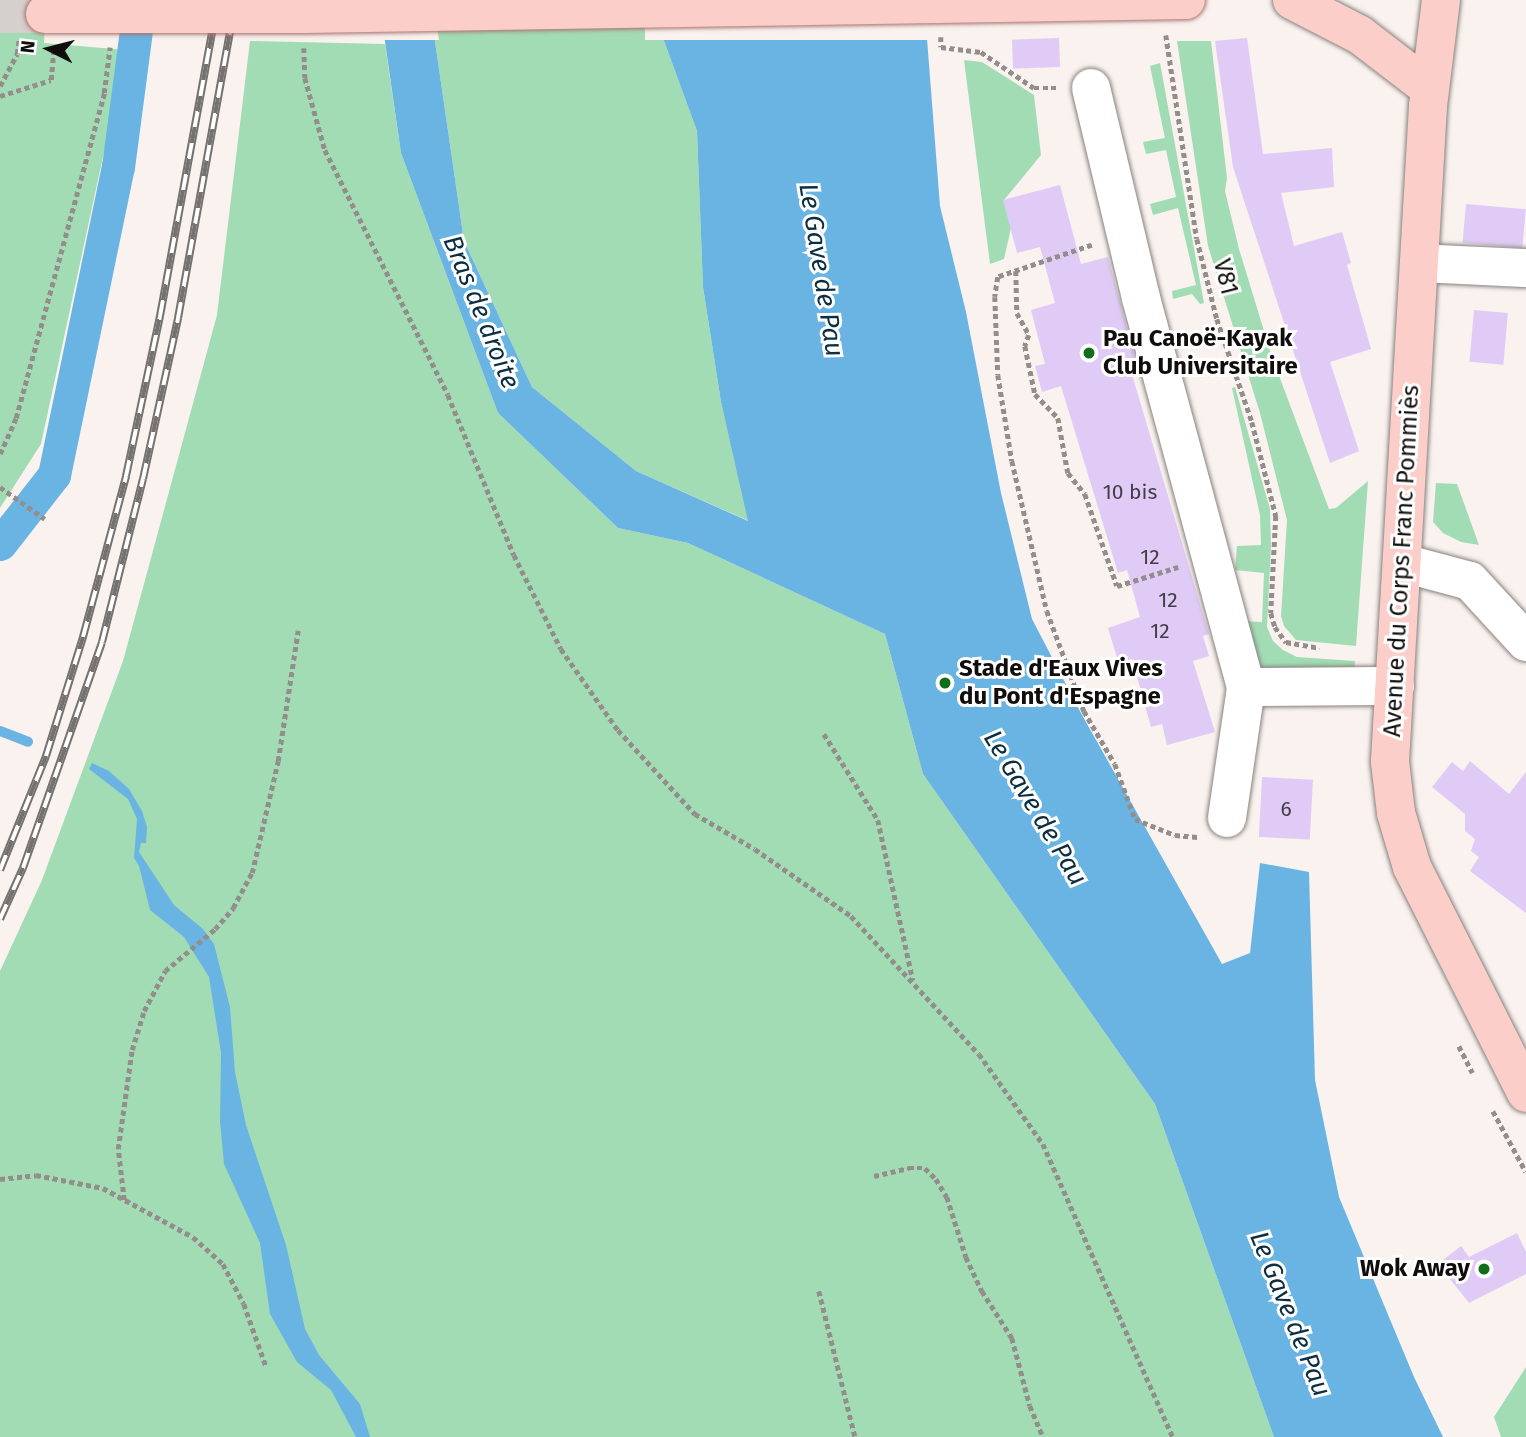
<!DOCTYPE html>
<html>
<head>
<meta charset="utf-8">
<style>
  body { margin:0 }
  #map { position:relative; width:1526px; height:1437px; overflow:hidden; background:#f9f2ef; font-family:"Fira Sans",sans-serif }
  div>[style] { position:absolute }
  .green>* { inset:0; background:#a2dcb5 }
  .water>* { inset:0; background:#6ab4e3 }
  .pier>* { inset:0; background:#f9f2ef; transform-origin:0 0 }
  .stream>* { height:10px; margin:-5px; padding:0 5px; transform-origin:5px; border-radius:5px; background:#6ab4e3 }
  .canal>* { height:33px; margin:-16.5px; padding:0 16.5px; transform-origin:16.5px; border-radius:16.5px; background:#6ab4e3 }
  .building>* { inset:0; background:#dfcbf5; transform-origin:0 0 }
  .major-tunnel>* { height:38px; margin-top:-19px; transform-origin:0; background:repeating-linear-gradient(90deg,#d6d0cd 0 38px,transparent 0 57px) }
  .path>* { height:4.5px; margin-top:-2.25px; transform-origin:0; background:repeating-linear-gradient(90deg,#938e8c 0 5px,transparent 0 8.5px) }
  .roads { filter:drop-shadow(0 0 2px #88827f) drop-shadow(0 0 2px #88827f) }
  .minor>* { height:38px; margin:-19px; padding:0 19px; transform-origin:19px; border-radius:19px; background:#fff }
  .major>* { height:38px; margin:-19px; padding:0 19px; transform-origin:19px; border-radius:19px; background:#fccec9 }
  .rail>* { height:8px; margin-top:-4px; transform-origin:0; background:repeating-linear-gradient(90deg,#fff 0 16px,#75716f 0 32px); box-sizing:border-box; border-block:2px solid #75716f }
  .bridges { filter:drop-shadow(0 0 2px #a87570) drop-shadow(0 0 2px #a87570) }
  .major-bridge>* { height:38px; margin:-19px; padding:0 19px; transform-origin:19px; border-radius:19px; background:#fccec9 }
  .dots>* { width:19px; height:19px; translate:-50% -50%; box-sizing:border-box; border:4px solid #fff; border-radius:50% }
  span { translate:-50% -50%; white-space:nowrap; text-align:center; line-height:1.15; -webkit-text-stroke:6px #fff; paint-order:stroke }
  .number-label { font-size:21px; color:#443d47 }
  .number-label span { -webkit-text-stroke-width:0 }
  .street-label { font-size:24px; color:#100e0d }
  .poi-label { font-size:24px; color:#100e0d; font-weight:700 }
  .left { translate:0 -50%; text-align:left }
  .right { translate:-100% -50%; text-align:right }
  .water-label { font-size:26px; color:#0c2e41; font-style:italic }
  .north { position:absolute; left:14px; top:14px; width:70px; height:70px; -webkit-text-stroke:5px #fff; paint-order:stroke; rotate:276deg; font-size:19px; font-weight:700; line-height:28px; text-align:center; color:#100e0d }
  .north::after { content:''; display:block; margin:auto; width:24px; height:32px; background:#100e0d; clip-path:polygon(50% 0,100% 100%,50% 72%,0 100%) }
</style>
</head>
<body>
<div id="map">
  <div class="green">
    <div style="clip-path:polygon(0 0,46px 0,44px 43px,126px 50px,41px 444px,0 508px)"></div>
    <div style="clip-path:polygon(429px 0,649px 0,697px 131px,703px 287px,721px 402px,749px 521px,636px 471px,532px 387px,464px 241px)"></div>
    <div style="clip-path:polygon(250px 41px,385px 44px,401px 153px,498px 413px,618px 528px,688px 543px,885px 634px,923px 774px,1155px 1104px,1274px 1437px,0 1437px,0 971px,42px 880px,123px 661px,217px 315px)"></div>
    <div style="clip-path:polygon(1177px 41px,1211px 41px,1227px 178px,1225px 191px,1239px 249px,1272px 357px,1329px 509px,1336px 508px,1368px 481px,1356px 646px,1296px 640px,1284px 626px,1281px 616px,1287px 520px,1260px 413px,1208px 246px)"></div>
    <div style="clip-path:polygon(964px 60px,982px 62px,1034px 95px,1041px 155px,1004px 200px,1011px 228px,1004px 259px,990px 264px)"></div>
    <div style="clip-path:polygon(1160px 63px,1204px 303px,1200px 304px,1192px 294px,1173px 299px,1172px 291px,1196px 285px,1178px 208px,1153px 215px,1150px 204px,1176px 197px,1166px 150px,1146px 154px,1143px 142px,1165px 138px,1150px 66px)"></div>
    <div style="clip-path:polygon(1235px 387px,1270px 509px,1271px 546px,1267px 627px,1273px 641px,1283px 650px,1297px 657px,1355px 661px,1354px 674px,1269px 672px,1257px 666px,1242px 621px,1262px 622px,1264px 573px,1235px 570px,1237px 546px,1261px 545px,1260px 515px,1232px 388px)"></div>
    <div style="clip-path:polygon(1436px 483px,1457px 484px,1479px 545px,1461px 542px,1443px 533px,1433px 522px)"></div>
    <div style="clip-path:polygon(1526px 1367px,1526px 1437px,1501px 1437px,1494px 1417px)"></div>
  </div>
  <div class="water">
    <div style="clip-path:polygon(379px 0,429px 0,464px 241px,532px 387px,636px 471px,748px 521px,721px 402px,703px 287px,697px 131px,649px 0,924px 0,940px 206px,966px 312px,1001px 493px,1032px 619px,1082px 715px,1222px 964px,1250px 953px,1260px 863px,1309px 872px,1315px 1080px,1339px 1197px,1414px 1377px,1443px 1437px,1274px 1437px,1155px 1104px,923px 774px,885px 634px,688px 543px,618px 528px,498px 413px,401px 153px)"></div>
    <div style="clip-path:polygon(92px 763px,109px 771px,129px 789px,142px 811px,147px 827px,146px 843px,141px 843px,139px 852px,174px 905px,203px 929px,214px 944px,230px 1007px,235px 1072px,246px 1125px,286px 1245px,305px 1329px,319px 1355px,360px 1404px,370px 1437px,356px 1437px,331px 1390px,297px 1362px,270px 1314px,260px 1243px,224px 1164px,220px 1121px,221px 1053px,209px 977px,184px 937px,150px 910px,139px 866px,134px 858px,137px 819px,128px 799px,89px 769px)"></div>
  </div>
  <div class="pier">
    <div style="clip-path:polygon(376px 0,433px 0,439px 40px,381px 40px)"></div>
    <div style="left:645px;top:0;width:283px;height:40px"></div>
  </div>
  <div class="stream">
    <div style="left:0;top:731px;width:30px;rotate:21deg"></div>
  </div>
  <div class="canal">
    <div style="left:0;top:544px;width:88px;rotate:-52deg"></div>
    <div style="left:54px;top:475px;width:315px;rotate:-78.3deg"></div>
    <div style="left:118px;top:167px;width:168px;rotate:-82.5deg"></div>
  </div>
  <div class="building">
    <div style="left:1059px;top:38px;width:29px;height:47px;rotate:88deg"></div>
    <div style="clip-path:polygon(1247px 38px,1263px 154px,1332px 148px,1334px 187px,1281px 193px,1294px 246px,1342px 232px,1351px 263px,1347px 265px,1371px 349px,1330px 362px,1359px 451px,1330px 463px,1233px 167px,1215px 41px)"></div>
    <div style="clip-path:polygon(1060px 185px,1081px 264px,1108px 257px,1138px 369px,1131px 371px,1209px 634px,1203px 636px,1209px 656px,1193px 661px,1215px 732px,1167px 745px,1162px 724px,1151px 727px,1132px 659px,1119px 664px,1108px 628px,1140px 617px,1127px 570px,1118px 573px,1061px 386px,1042px 392px,1035px 366px,1045px 364px,1031px 310px,1055px 303px,1040px 247px,1017px 253px,1003px 200px)"></div>
    <div style="left:1466px;top:204px;width:60px;height:39px;rotate:5deg"></div>
    <div style="left:1474px;top:310px;width:34px;height:52px;rotate:5deg"></div>
    <div style="clip-path:polygon(1470px 761px,1509px 794px,1526px 772px,1526px 913px,1470px 871px,1479px 857px,1471px 851px,1475px 839px,1465px 831px,1465px 814px,1432px 787px,1452px 762px,1463px 771px)"></div>
    <div style="left:1262px;top:777px;width:51px;height:60px;rotate:3deg"></div>
    <div style="clip-path:polygon(1517px 1233px,1526px 1252px,1526px 1274px,1469px 1303px,1438px 1264px,1461px 1246px,1469px 1257px)"></div>
  </div>
  <div class="major-tunnel">
    <div style="left:0;top:14px;width:45px"></div>
  </div>
  <div class="path">
    <div style="left:1166px;top:35px;width:206px;rotate:81.4deg"></div>
    <div style="left:1197px;top:239px;width:82px;rotate:76deg"></div>
    <div style="left:1217px;top:319px;width:109px;rotate:71.2deg"></div>
    <div style="left:1252px;top:422px;width:97px;rotate:75.7deg"></div>
    <div style="left:1276px;top:516px;width:97px;rotate:93deg"></div>
    <div style="left:1271px;top:613px;width:15px;rotate:74deg"></div>
    <div style="left:1275px;top:627px;width:19px;rotate:54deg"></div>
    <div style="left:1286px;top:642px;width:34px;rotate:10deg"></div>
    <div style="left:941px;top:37px;width:10px;rotate:90deg"></div>
    <div style="left:941px;top:47px;width:40px;rotate:7.1deg"></div>
    <div style="left:981px;top:52px;width:64px;rotate:34.2deg"></div>
    <div style="left:1034px;top:88px;width:24px"></div>
    <div style="left:304px;top:48px;width:30px;rotate:88deg"></div>
    <div style="left:305px;top:78px;width:75px;rotate:74.5deg"></div>
    <div style="left:325px;top:150px;width:274px;rotate:63.3deg"></div>
    <div style="left:448px;top:395px;width:173px;rotate:67.6deg"></div>
    <div style="left:514px;top:555px;width:105px;rotate:63.4deg"></div>
    <div style="left:561px;top:649px;width:99px;rotate:54.9deg"></div>
    <div style="left:618px;top:730px;width:114px;rotate:47.5deg"></div>
    <div style="left:695px;top:814px;width:69px;rotate:30.3deg"></div>
    <div style="left:755px;top:849px;width:117px;rotate:34.9deg"></div>
    <div style="left:851px;top:916px;width:188px;rotate:47.2deg"></div>
    <div style="left:979px;top:1054px;width:110px;rotate:54.6deg"></div>
    <div style="left:1043px;top:1144px;width:321px;rotate:66.1deg"></div>
    <div style="left:0;top:86px;width:36px;rotate:-62deg"></div>
    <div style="left:17px;top:54px;width:15px;rotate:-82deg"></div>
    <div style="left:0;top:96px;width:53px;rotate:-17.4deg"></div>
    <div style="left:51px;top:80px;width:33px;rotate:-85deg"></div>
    <div style="left:1092px;top:245px;width:99px;rotate:161.2deg"></div>
    <div style="left:998px;top:277px;width:20px;rotate:99deg"></div>
    <div style="left:995px;top:297px;width:78px;rotate:87.8deg"></div>
    <div style="left:998px;top:375px;width:87px;rotate:80.8deg"></div>
    <div style="left:1012px;top:461px;width:154px;rotate:76.9deg"></div>
    <div style="left:1047px;top:611px;width:107px;rotate:69.7deg"></div>
    <div style="left:1084px;top:711px;width:61px;rotate:59.7deg"></div>
    <div style="left:1115px;top:764px;width:59px;rotate:70deg"></div>
    <div style="left:1135px;top:819px;width:43px;rotate:21.8deg"></div>
    <div style="left:1175px;top:835px;width:25px;rotate:5deg"></div>
    <div style="left:1016px;top:271px;width:42px;rotate:88.6deg"></div>
    <div style="left:1017px;top:313px;width:25px;rotate:61deg"></div>
    <div style="left:1029px;top:335px;width:12px;rotate:110deg"></div>
    <div style="left:1025px;top:346px;width:49px;rotate:78.2deg"></div>
    <div style="left:1035px;top:394px;width:33px;rotate:46deg"></div>
    <div style="left:1058px;top:418px;width:56px;rotate:79.7deg"></div>
    <div style="left:1068px;top:473px;width:27px;rotate:51deg"></div>
    <div style="left:1085px;top:494px;width:97px;rotate:70.8deg"></div>
    <div style="left:1117px;top:586px;width:64px;rotate:-17.3deg"></div>
    <div style="left:0;top:454px;width:39px;rotate:-66deg"></div>
    <div style="left:16px;top:418px;width:337px;rotate:-74.8deg"></div>
    <div style="left:104px;top:93px;width:46px;rotate:-82.6deg"></div>
    <div style="left:0;top:487px;width:55px;rotate:35.4deg"></div>
    <div style="left:824px;top:734px;width:102px;rotate:57.9deg"></div>
    <div style="left:878px;top:820px;width:164px;rotate:77.7deg"></div>
    <div style="left:1459px;top:1046px;width:30px;rotate:63deg"></div>
    <div style="left:1493px;top:1111px;width:69px;rotate:61.6deg"></div>
    <div style="left:874px;top:1176px;width:36px;rotate:-13deg"></div>
    <div style="left:909px;top:1168px;width:16px"></div>
    <div style="left:925px;top:1168px;width:16px;rotate:45deg"></div>
    <div style="left:936px;top:1179px;width:21px;rotate:59deg"></div>
    <div style="left:947px;top:1197px;width:63px;rotate:72.4deg"></div>
    <div style="left:966px;top:1257px;width:38px;rotate:65deg"></div>
    <div style="left:982px;top:1291px;width:56px;rotate:57.4deg"></div>
    <div style="left:1012px;top:1338px;width:70px;rotate:75.2deg"></div>
    <div style="left:1030px;top:1406px;width:34px;rotate:67deg"></div>
    <div style="left:0;top:1179px;width:36px;rotate:-6deg"></div>
    <div style="left:36px;top:1175px;width:68px;rotate:11deg"></div>
    <div style="left:103px;top:1188px;width:102px;rotate:28.6deg"></div>
    <div style="left:193px;top:1237px;width:40px;rotate:42deg"></div>
    <div style="left:223px;top:1264px;width:45px;rotate:62.3deg"></div>
    <div style="left:244px;top:1304px;width:66px;rotate:70.5deg"></div>
    <div style="left:124px;top:1200px;width:51px;rotate:-96.7deg"></div>
    <div style="left:118px;top:1149px;width:100px;rotate:-82deg"></div>
    <div style="left:132px;top:1050px;width:41px;rotate:-72.9deg"></div>
    <div style="left:144px;top:1011px;width:45px;rotate:-62.3deg"></div>
    <div style="left:165px;top:971px;width:65px;rotate:-40deg"></div>
    <div style="left:215px;top:929px;width:28px;rotate:-49deg"></div>
    <div style="left:233px;top:908px;width:40px;rotate:-62deg"></div>
    <div style="left:252px;top:873px;width:115px;rotate:-76.9deg"></div>
    <div style="left:278px;top:761px;width:132px;rotate:-81.3deg"></div>
    <div style="left:819px;top:1291px;width:150px;rotate:76.1deg"></div>
  </div>
  <div class="roads">
    <div class="minor">
      <div style="left:1091px;top:88px;width:216px;rotate:76.6deg"></div>
      <div style="left:1141px;top:298px;width:403px;rotate:74.9deg"></div>
      <div style="left:1246px;top:687px;width:149px;rotate:-0.4deg"></div>
      <div style="left:1419px;top:263px;width:107px;rotate:2.7deg"></div>
      <div style="left:1403px;top:563px;width:69px;rotate:15deg"></div>
      <div style="left:1470px;top:581px;width:83px;rotate:47.4deg"></div>
      <div style="left:1227px;top:818px;width:132px;rotate:-81.7deg"></div>
    </div>
    <div class="major">
      <div style="left:1292px;top:0;width:76px;rotate:27.2deg"></div>
      <div style="left:1360px;top:35px;width:87px;rotate:37.5deg"></div>
      <div style="left:1441px;top:0;width:107px;rotate:97deg"></div>
      <div style="left:1428px;top:106px;width:657px;rotate:93.32deg"></div>
      <div style="left:1390px;top:762px;width:51px;rotate:83.3deg"></div>
      <div style="left:1396px;top:813px;width:56px;rotate:73.5deg"></div>
      <div style="left:1412px;top:867px;width:253px;rotate:63.2deg"></div>
    </div>
  </div>
  <div class="rail">
    <div style="left:0;top:870px;width:123px;rotate:-68deg"></div>
    <div style="left:46px;top:756px;width:125px;rotate:-72.7deg"></div>
    <div style="left:83px;top:637px;width:167px;rotate:-75deg"></div>
    <div style="left:126px;top:476px;width:164px;rotate:-78deg"></div>
    <div style="left:160px;top:316px;width:321px;rotate:-79.6deg"></div>
    <div style="left:0;top:919px;width:56px;rotate:-65.7deg"></div>
    <div style="left:23px;top:868px;width:239px;rotate:-70.7deg"></div>
    <div style="left:102px;top:642px;width:168px;rotate:-75.9deg"></div>
    <div style="left:143px;top:479px;width:165px;rotate:-77.7deg"></div>
    <div style="left:178px;top:318px;width:323px;rotate:-79.7deg"></div>
  </div>
  <div class="bridges">
    <div class="major-bridge">
      <div style="left:45px;top:14px;width:259px"></div>
      <div style="left:304px;top:14px;width:882px;rotate:-0.91deg"></div>
    </div>
  </div>
  <div class="dots">
    <div style="left:1089px;top:353px;background:#106e1a"></div>
    <div style="left:945px;top:683px;background:#106e1a"></div>
    <div style="left:1484px;top:1269px;background:#106e1a"></div>
  </div>
  <div class="number-label">
    <span style="left:1130px;top:492px">10 bis</span>
    <span style="left:1150px;top:557px">12</span>
    <span style="left:1168px;top:600px">12</span>
    <span style="left:1160px;top:631px">12</span>
    <span style="left:1286px;top:809px">6</span>
  </div>
  <div class="street-label">
    <span style="left:1225px;top:277px;rotate:76deg">V81</span>
    <span style="left:1402px;top:561px;rotate:-87deg">Avenue du Corps Franc Pommiès</span>
  </div>
  <div class="poi-label">
    <span class="left" style="left:1103px;top:353px">Pau Canoë-Kayak<br>Club Universitaire</span>
    <span class="left" style="left:959px;top:683px">Stade d'Eaux Vives<br>du Pont d'Espagne</span>
    <span class="right" style="left:1470px;top:1269px">Wok Away</span>
  </div>
  <div class="water-label">
    <span style="left:821px;top:270px;rotate:81deg">Le Gave de Pau</span>
    <span style="left:481px;top:312px;rotate:68deg">Bras de droite</span>
    <span style="left:1035px;top:808px;rotate:59deg">Le Gave de Pau</span>
    <span style="left:1290px;top:1314px;rotate:68deg">Le Gave de Pau</span>
  </div>
  <div class="north">N</div>
</div>
</body>
</html>
